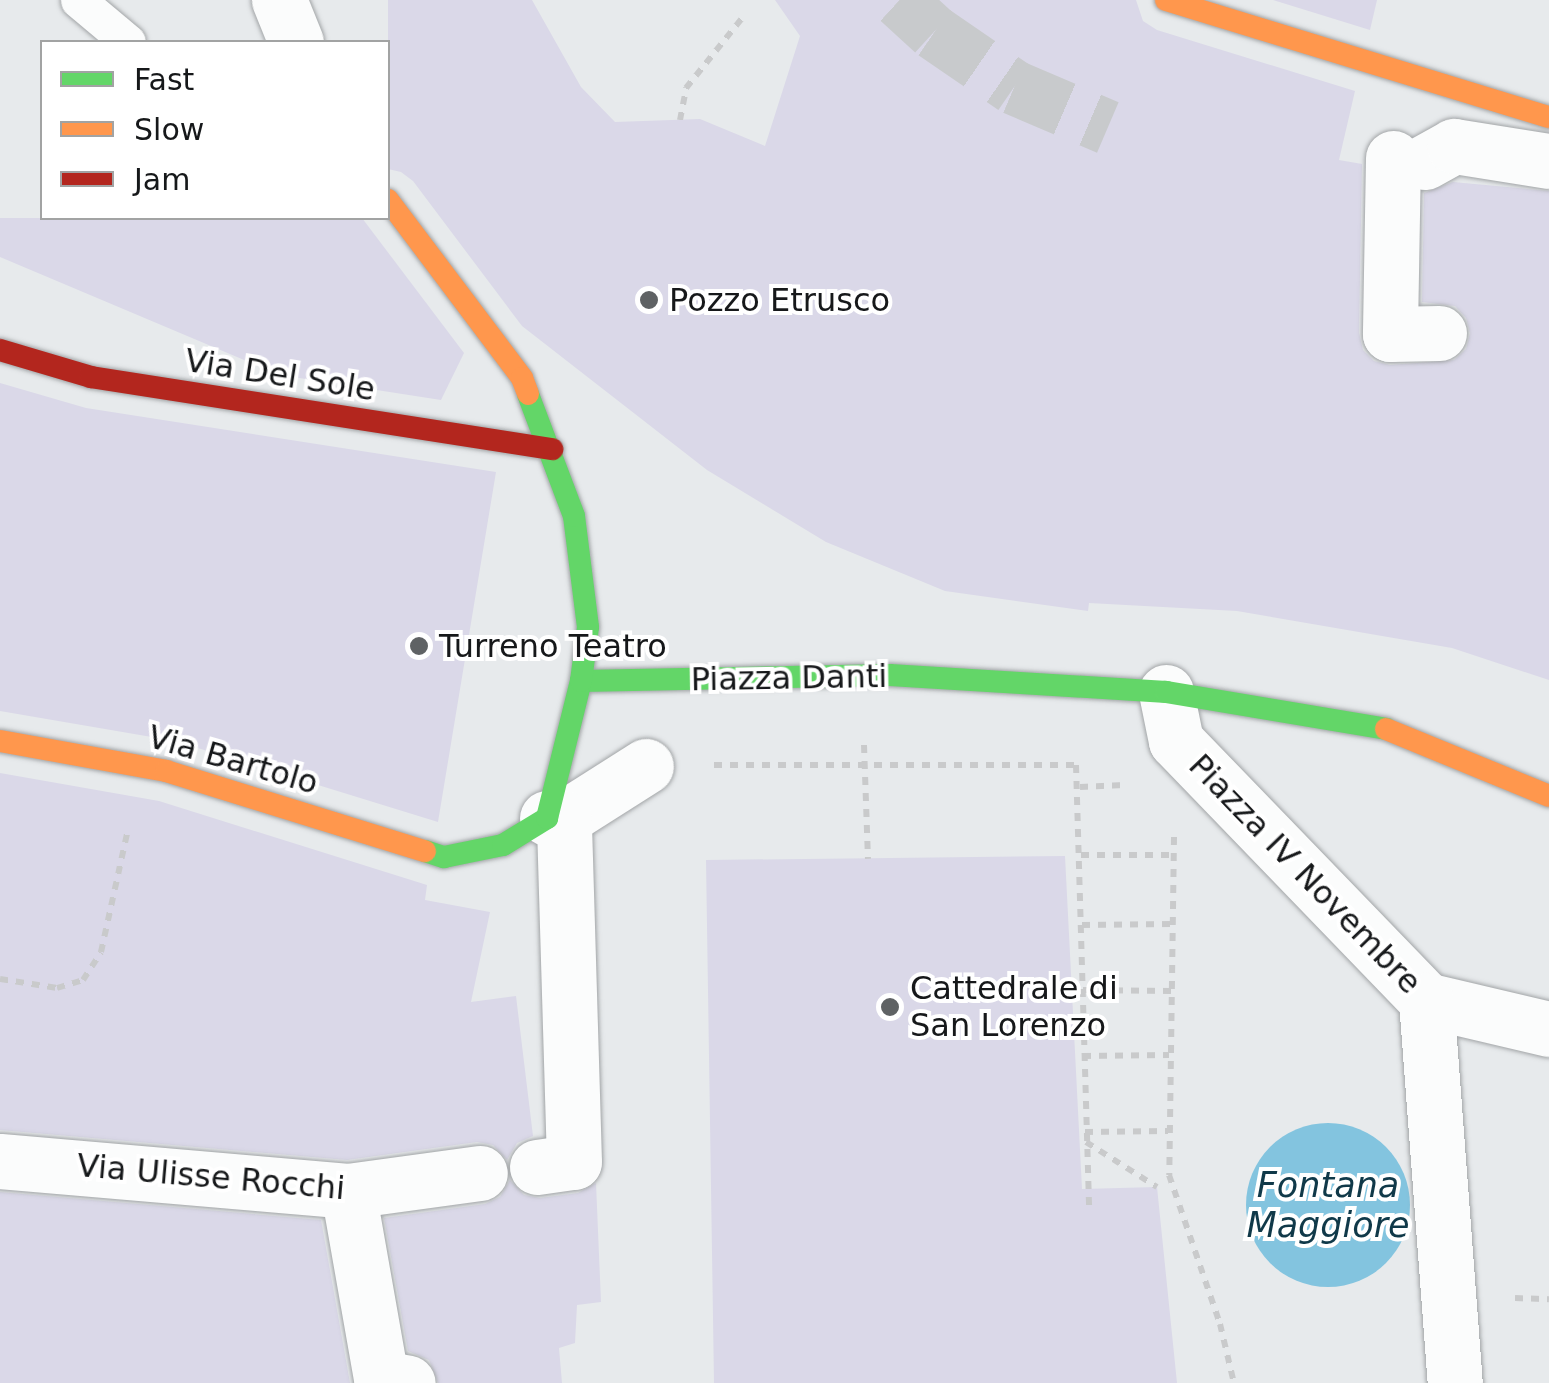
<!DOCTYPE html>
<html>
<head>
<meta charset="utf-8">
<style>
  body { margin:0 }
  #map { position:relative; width:1549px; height:1383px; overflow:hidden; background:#e7eaec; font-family:"DejaVu Sans",sans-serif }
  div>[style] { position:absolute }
  .water>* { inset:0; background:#83c4df }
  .round { border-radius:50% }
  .building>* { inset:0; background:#dad8e8 }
  .street-tunnel>* { height:55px; margin-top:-27.5px; transform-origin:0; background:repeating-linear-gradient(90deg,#c8cacc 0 55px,transparent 0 83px) }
  .path>* { height:6px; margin-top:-3px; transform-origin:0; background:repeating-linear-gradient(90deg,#c9cacb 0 8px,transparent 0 16px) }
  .roads { filter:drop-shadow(0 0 2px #a2a5a7) drop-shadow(0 0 2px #a2a5a7) }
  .lane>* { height:35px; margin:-17.5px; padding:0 17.5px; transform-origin:17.5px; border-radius:17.5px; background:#fbfcfc }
  .street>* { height:55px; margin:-27.5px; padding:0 27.5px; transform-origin:27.5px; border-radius:27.5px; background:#fbfcfc }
  .fast>* { height:22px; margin:-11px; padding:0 11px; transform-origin:11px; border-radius:11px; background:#63d668 }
  .slow>* { height:22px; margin:-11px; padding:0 11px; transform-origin:11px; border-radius:11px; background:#ff974d }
  .jam>* { height:22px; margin:-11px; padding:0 11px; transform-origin:11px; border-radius:11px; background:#b3261e }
  .dots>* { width:28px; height:28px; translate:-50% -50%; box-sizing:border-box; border:5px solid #fff; border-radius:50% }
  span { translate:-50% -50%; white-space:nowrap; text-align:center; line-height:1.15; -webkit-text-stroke:8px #fff; paint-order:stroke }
  .poi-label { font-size:32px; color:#16181a }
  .left { translate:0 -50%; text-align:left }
  .street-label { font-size:32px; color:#16181a }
  .water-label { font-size:35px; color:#103949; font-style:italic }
  .legend { position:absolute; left:40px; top:40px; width:350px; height:180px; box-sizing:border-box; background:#fff; border:2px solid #a2a3a3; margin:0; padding:12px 18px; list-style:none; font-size:30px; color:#16181a }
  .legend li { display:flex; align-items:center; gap:20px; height:50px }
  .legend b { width:50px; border:2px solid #a2a3a3 }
</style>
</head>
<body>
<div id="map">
  <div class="water">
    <div class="round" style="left:1246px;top:1123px;width:164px;height:164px"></div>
  </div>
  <div class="building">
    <div style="clip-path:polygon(388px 0,532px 0,581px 87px,615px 122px,700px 119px,765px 146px,800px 36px,775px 0,1136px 0,1143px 21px,1157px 30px,1355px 91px,1339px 160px,1362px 164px,1359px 333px,1363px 350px,1374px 361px,1390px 365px,1454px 360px,1466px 349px,1470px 333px,1466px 318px,1455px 306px,1422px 302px,1424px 193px,1453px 182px,1549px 191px,1549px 680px,1452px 648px,1237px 611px,1089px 603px,1088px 611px,945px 591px,826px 542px,707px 470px,522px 326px,413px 181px,401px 172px,388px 169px)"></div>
    <div style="clip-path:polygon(1273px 0,1377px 0,1370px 30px)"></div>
    <div style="clip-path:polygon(0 218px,362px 218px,464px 353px,441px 400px,280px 375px,0 257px)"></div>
    <div style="clip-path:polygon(0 383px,86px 408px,496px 472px,438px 822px,175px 741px,0 711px)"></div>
    <div style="clip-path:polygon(0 773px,159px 801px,427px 885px,425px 900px,490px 912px,471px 1002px,516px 996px,533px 1136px,517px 1143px,507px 1160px,493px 1145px,477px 1142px,347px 1160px,0 1130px)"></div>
    <div style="clip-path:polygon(1065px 856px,1082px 1189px,1157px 1187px,1177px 1383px,714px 1383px,706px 860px)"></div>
    <div style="clip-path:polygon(510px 1180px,524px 1195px,540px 1198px,578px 1193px,596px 1183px,601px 1302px,577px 1305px,575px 1343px,559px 1348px,562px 1383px,438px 1383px,429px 1360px,408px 1351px,384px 1218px,485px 1204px,500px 1197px)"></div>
    <div style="clip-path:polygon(0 1192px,321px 1220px,350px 1383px,0 1383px)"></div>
  </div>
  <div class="street-tunnel">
    <div style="left:899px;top:0;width:47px;rotate:42.4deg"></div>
    <div style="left:934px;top:32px;width:97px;rotate:34.5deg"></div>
    <div style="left:1014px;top:87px;width:102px;rotate:23.1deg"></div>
  </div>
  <div class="path">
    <div style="left:680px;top:120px;width:33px;rotate:-79deg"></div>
    <div style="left:686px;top:88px;width:90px;rotate:-51.3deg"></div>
    <div style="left:864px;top:745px;width:114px;rotate:88deg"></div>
    <div style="left:714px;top:765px;width:362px"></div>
    <div style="left:1076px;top:765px;width:441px;rotate:88.3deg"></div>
    <div style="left:1080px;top:787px;width:44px;rotate:-2.6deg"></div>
    <div style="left:1174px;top:837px;width:338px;rotate:90.8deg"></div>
    <div style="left:1169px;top:1175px;width:157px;rotate:71.1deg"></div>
    <div style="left:1220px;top:1324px;width:61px;rotate:76.7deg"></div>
    <div style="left:1081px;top:855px;width:93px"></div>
    <div style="left:1082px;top:925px;width:90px;rotate:-0.6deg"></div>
    <div style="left:0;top:979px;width:58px;rotate:9deg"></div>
    <div style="left:57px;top:988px;width:27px;rotate:-17deg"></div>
    <div style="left:83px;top:980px;width:33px;rotate:-57deg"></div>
    <div style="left:101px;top:952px;width:121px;rotate:-77.6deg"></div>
    <div style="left:1083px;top:990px;width:88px;rotate:0.7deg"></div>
    <div style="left:1083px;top:1056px;width:86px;rotate:-0.7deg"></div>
    <div style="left:1085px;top:1132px;width:83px;rotate:-0.7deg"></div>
    <div style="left:1086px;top:1142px;width:84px;rotate:32.4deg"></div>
    <div style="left:1515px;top:1298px;width:34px;rotate:2deg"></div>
  </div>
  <div class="roads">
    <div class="lane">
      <div style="left:78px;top:0;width:65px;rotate:40deg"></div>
    </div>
    <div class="street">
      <div style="left:279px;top:0;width:45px;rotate:68deg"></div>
      <div style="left:1393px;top:158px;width:176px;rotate:91deg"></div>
      <div style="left:1390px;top:334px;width:49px;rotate:-1.2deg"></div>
      <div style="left:1425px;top:162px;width:33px;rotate:-29deg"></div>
      <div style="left:1454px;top:146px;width:96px;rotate:9deg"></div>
      <div style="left:1166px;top:692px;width:50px;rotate:78.5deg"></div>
      <div style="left:1176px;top:741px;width:360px;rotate:46deg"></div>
      <div style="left:1426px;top:1000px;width:126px;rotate:13.3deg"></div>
      <div style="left:564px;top:818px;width:97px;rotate:-32.4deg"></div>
      <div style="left:1426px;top:1000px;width:384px;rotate:85.7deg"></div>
      <div style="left:0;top:1161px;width:349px;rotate:4.9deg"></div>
      <div style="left:348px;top:1191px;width:133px;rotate:-7.8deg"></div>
      <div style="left:537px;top:1167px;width:37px;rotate:-8deg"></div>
      <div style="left:574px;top:1162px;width:344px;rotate:-91.7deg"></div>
      <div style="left:564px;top:818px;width:17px;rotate:180deg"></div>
      <div style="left:348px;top:1191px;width:190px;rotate:80deg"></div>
      <div style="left:381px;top:1378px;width:27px;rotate:10deg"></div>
    </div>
    <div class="fast">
      <div style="left:581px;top:681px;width:309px;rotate:-1.1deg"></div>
      <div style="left:890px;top:675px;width:277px;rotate:3.5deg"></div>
      <div style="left:1166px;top:692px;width:223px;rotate:9.5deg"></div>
      <div style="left:425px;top:851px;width:20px;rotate:18deg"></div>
      <div style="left:444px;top:857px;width:60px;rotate:-11.5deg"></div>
      <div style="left:503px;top:845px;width:52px;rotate:-31.5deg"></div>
      <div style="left:547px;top:818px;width:141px;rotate:-76.1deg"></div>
      <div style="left:581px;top:681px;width:54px;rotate:-82.6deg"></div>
      <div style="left:588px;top:627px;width:112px;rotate:-97.2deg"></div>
      <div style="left:574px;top:516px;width:130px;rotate:-110.7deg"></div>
    </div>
    <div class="slow">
      <div style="left:1166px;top:0;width:400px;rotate:17deg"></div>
      <div style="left:388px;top:200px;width:223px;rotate:53deg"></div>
      <div style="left:522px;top:378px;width:17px;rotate:69deg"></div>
      <div style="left:1386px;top:729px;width:176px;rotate:22.3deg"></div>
      <div style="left:0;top:741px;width:169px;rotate:10.2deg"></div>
      <div style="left:166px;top:771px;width:271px;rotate:17.2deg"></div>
    </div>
    <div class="jam">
      <div style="left:0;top:350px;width:95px;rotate:16.5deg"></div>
      <div style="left:91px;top:377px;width:467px;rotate:8.9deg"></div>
    </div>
  </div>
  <div class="dots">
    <div style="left:649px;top:300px;background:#5f6264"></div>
    <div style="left:419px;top:646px;background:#5f6264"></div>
    <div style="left:890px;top:1007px;background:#5f6264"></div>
  </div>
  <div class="poi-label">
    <span class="left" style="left:669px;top:300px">Pozzo Etrusco</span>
    <span class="left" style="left:439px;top:646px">Turreno Teatro</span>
    <span class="left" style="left:910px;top:1007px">Cattedrale di<br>San Lorenzo</span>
  </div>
  <div class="street-label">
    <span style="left:280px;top:375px;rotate:9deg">Via Del Sole</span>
    <span style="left:789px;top:678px;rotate:-1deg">Piazza Danti</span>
    <span style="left:233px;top:760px;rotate:16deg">Via Bartolo</span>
    <span style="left:1305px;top:874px;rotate:46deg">Piazza IV Novembre</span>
    <span style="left:211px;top:1177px;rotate:5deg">Via Ulisse Rocchi</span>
  </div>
  <div class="water-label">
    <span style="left:1328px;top:1205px">Fontana<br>Maggiore</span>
  </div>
  <ul class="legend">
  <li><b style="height:12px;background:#63d668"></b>Fast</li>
  <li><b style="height:12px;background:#ff974d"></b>Slow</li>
  <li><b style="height:12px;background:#b3261e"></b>Jam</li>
  </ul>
</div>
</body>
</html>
